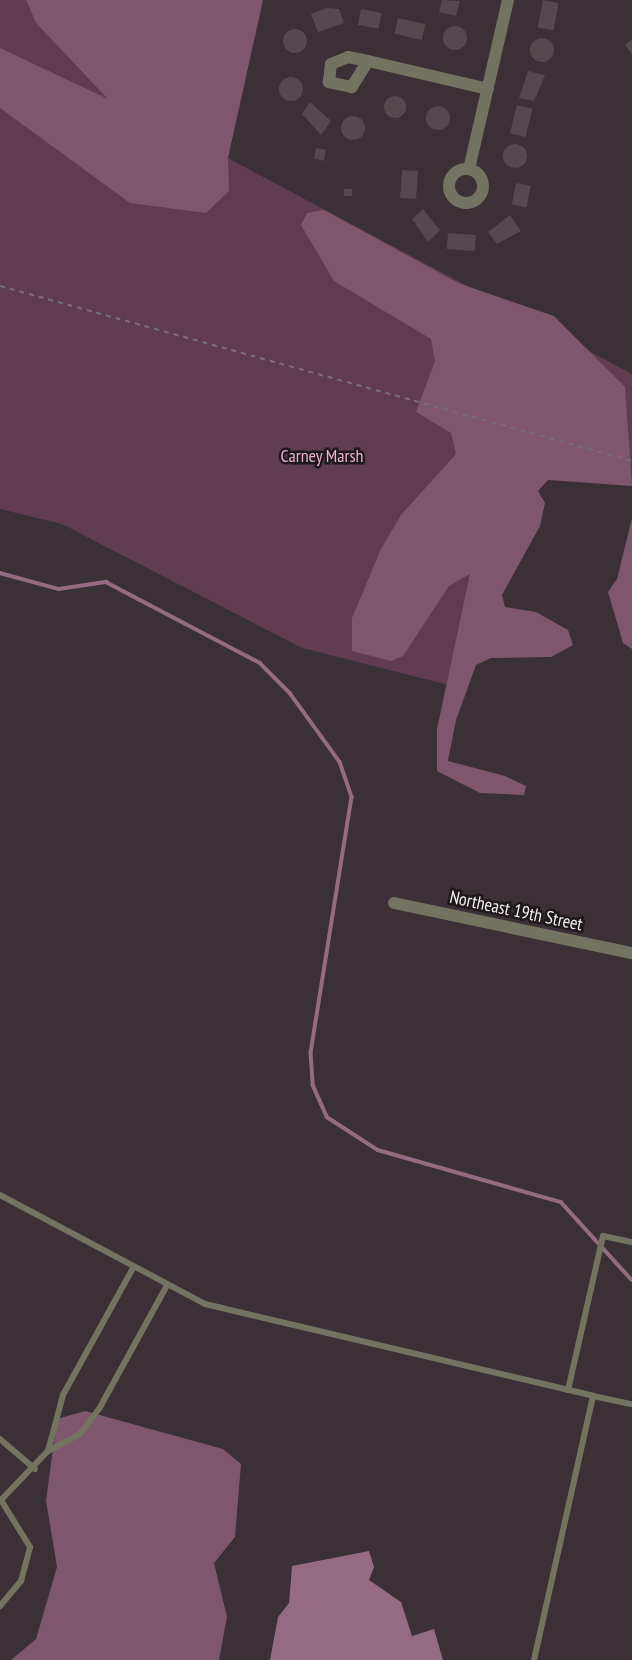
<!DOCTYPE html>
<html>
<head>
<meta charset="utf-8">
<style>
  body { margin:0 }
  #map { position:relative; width:632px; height:1660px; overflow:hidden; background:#3a3035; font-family:"PT Sans Narrow",sans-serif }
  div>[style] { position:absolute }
  .green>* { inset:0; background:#603c50 }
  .forest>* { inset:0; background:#7f576c }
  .water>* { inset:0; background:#946b81 }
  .stream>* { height:3.5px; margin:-1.75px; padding:0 1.75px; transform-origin:1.75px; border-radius:1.75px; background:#946b81 }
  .building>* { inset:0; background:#54494e; transform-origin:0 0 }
  .round { border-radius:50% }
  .path>* { height:2px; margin-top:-1px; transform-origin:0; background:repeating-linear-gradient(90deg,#776d72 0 5px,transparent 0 10px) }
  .service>* { height:6px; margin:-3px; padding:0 3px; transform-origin:3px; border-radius:3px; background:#737361 }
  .minor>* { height:12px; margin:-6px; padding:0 6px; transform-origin:6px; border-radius:6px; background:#737361 }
  .minor>.ring { margin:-6px; padding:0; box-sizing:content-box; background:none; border:12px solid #737361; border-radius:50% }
  span { translate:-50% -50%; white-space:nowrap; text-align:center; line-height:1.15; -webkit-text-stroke:5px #1e1a1c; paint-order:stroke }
  .park-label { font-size:18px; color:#f1aed2 }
  .street-label { font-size:18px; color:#f4edf0 }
</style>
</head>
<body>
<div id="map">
  <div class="green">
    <div style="clip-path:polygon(0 0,26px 0,36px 23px,213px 150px,632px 374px,632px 485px,518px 463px,457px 687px,302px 648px,62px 524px,0 509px)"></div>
  </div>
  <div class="forest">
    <div style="clip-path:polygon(26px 0,263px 0,228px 158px,229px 191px,206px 213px,130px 203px,0 108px,0 48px,108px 99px,36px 23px)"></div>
    <div style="clip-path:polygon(324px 210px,458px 283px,554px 316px,625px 387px,632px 486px,548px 480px,538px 491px,545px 503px,540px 526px,502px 595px,505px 607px,536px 612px,568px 630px,573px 645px,551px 657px,491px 658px,476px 665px,456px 720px,448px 761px,505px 776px,526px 786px,524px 795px,480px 793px,437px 771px,437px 729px,470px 574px,449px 586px,403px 656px,391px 661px,352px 651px,352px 618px,381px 549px,401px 515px,456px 454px,451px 433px,416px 412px,435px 361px,431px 339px,334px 281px,301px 225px,307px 213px)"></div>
    <div style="clip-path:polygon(632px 518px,632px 649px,623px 643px,608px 592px,617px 579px)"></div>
    <div style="clip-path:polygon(85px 1411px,223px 1449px,241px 1464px,235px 1537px,214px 1563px,227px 1617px,219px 1660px,11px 1660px,36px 1639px,57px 1567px,46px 1501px,57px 1419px)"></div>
  </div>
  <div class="water">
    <div style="clip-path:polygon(369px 1551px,374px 1567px,369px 1580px,401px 1602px,412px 1636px,434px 1629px,443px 1660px,270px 1660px,278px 1617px,289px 1603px,292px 1566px)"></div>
  </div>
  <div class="stream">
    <div style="left:0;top:573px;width:61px;rotate:15.2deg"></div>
    <div style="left:59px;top:589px;width:48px;rotate:-8.5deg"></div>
    <div style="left:106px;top:582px;width:174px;rotate:27.7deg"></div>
    <div style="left:260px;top:663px;width:42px;rotate:45deg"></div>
    <div style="left:290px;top:693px;width:85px;rotate:54.1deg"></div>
    <div style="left:340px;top:762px;width:37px;rotate:71deg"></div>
    <div style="left:352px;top:797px;width:259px;rotate:99.1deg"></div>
    <div style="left:311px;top:1053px;width:32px;rotate:86deg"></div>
    <div style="left:313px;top:1085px;width:35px;rotate:66deg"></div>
    <div style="left:327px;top:1117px;width:61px;rotate:32.9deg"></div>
    <div style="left:378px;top:1150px;width:190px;rotate:15.9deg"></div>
    <div style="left:561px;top:1202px;width:105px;rotate:47.7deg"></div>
  </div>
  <div class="building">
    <div style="clip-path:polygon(442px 0,460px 1px,456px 16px,439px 12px)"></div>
    <div style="left:543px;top:0;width:16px;height:28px;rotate:11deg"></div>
    <div style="clip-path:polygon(327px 8px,339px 9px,344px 23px,318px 32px,311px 14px)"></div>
    <div style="left:361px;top:9px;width:21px;height:16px;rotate:11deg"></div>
    <div style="left:398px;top:18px;width:28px;height:16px;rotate:13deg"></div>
    <div class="round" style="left:443px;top:26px;width:24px;height:24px"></div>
    <div class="round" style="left:283px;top:29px;width:24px;height:24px"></div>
    <div class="round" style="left:530px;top:38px;width:24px;height:24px"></div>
    <div style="clip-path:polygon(632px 39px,632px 54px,625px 45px)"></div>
    <div style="clip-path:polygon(528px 71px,545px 75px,534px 101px,519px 98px)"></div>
    <div class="round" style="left:279px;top:77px;width:24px;height:24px"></div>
    <div class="round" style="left:384px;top:96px;width:22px;height:22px"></div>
    <div style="clip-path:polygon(310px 102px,331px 121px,321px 135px,302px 114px)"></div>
    <div style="left:517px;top:105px;width:16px;height:29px;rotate:14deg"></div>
    <div class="round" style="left:426px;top:106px;width:24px;height:24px"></div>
    <div class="round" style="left:341px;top:116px;width:24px;height:24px"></div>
    <div class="round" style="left:503px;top:144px;width:24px;height:24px"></div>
    <div style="left:316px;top:148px;width:10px;height:11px;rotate:11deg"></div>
    <div style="left:402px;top:170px;width:16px;height:28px;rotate:4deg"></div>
    <div style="left:516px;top:183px;width:15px;height:22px;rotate:11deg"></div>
    <div style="left:344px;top:189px;width:8px;height:7px"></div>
    <div style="clip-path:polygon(423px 209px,440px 230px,428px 242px,412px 219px)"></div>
    <div style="clip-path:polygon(510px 215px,521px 231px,497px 244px,488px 232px)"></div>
    <div style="left:448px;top:233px;width:28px;height:16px;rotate:4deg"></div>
  </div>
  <div class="path">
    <div style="left:0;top:286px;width:656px;rotate:15.48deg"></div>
  </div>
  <div class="service">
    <div style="left:0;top:1195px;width:232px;rotate:28deg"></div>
    <div style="left:205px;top:1304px;width:399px;rotate:13.3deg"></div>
    <div style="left:593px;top:1396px;width:271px;rotate:102.6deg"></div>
    <div style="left:133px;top:1268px;width:145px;rotate:118.9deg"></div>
    <div style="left:63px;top:1395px;width:58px;rotate:105deg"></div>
    <div style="left:48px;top:1451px;width:36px;rotate:-28deg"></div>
    <div style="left:80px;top:1434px;width:31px;rotate:-53deg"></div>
    <div style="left:99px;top:1409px;width:139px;rotate:-61.2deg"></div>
    <div style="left:568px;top:1390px;width:158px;rotate:-77.2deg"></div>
    <div style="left:603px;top:1236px;width:30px;rotate:12deg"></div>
    <div style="left:593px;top:1396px;width:40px;rotate:12deg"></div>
    <div style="left:0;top:1439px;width:46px;rotate:40.6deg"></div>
    <div style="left:0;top:1501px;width:69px;rotate:-46.2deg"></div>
    <div style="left:0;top:1606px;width:33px;rotate:-50deg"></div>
    <div style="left:21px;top:1581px;width:35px;rotate:-75deg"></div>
    <div style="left:30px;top:1547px;width:55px;rotate:-121.7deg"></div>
  </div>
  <div class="minor">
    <div style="left:368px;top:61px;width:31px;rotate:122deg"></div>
    <div style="left:352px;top:87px;width:24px;rotate:-168deg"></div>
    <div style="left:329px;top:82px;width:18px;rotate:-84deg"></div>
    <div style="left:331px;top:64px;width:18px;rotate:-22deg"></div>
    <div style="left:348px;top:57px;width:20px;rotate:11deg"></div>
    <div style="left:368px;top:61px;width:123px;rotate:13.1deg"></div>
    <div style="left:469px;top:169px;width:173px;rotate:-77deg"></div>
    <div class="ring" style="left:449px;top:169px;width:22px;height:22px"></div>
    <div style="left:394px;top:903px;width:243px;rotate:11.9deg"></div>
  </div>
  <div class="park-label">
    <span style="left:322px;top:456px">Carney Marsh</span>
  </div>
  <div class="street-label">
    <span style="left:516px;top:911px;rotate:12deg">Northeast 19th Street</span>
  </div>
</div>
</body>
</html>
